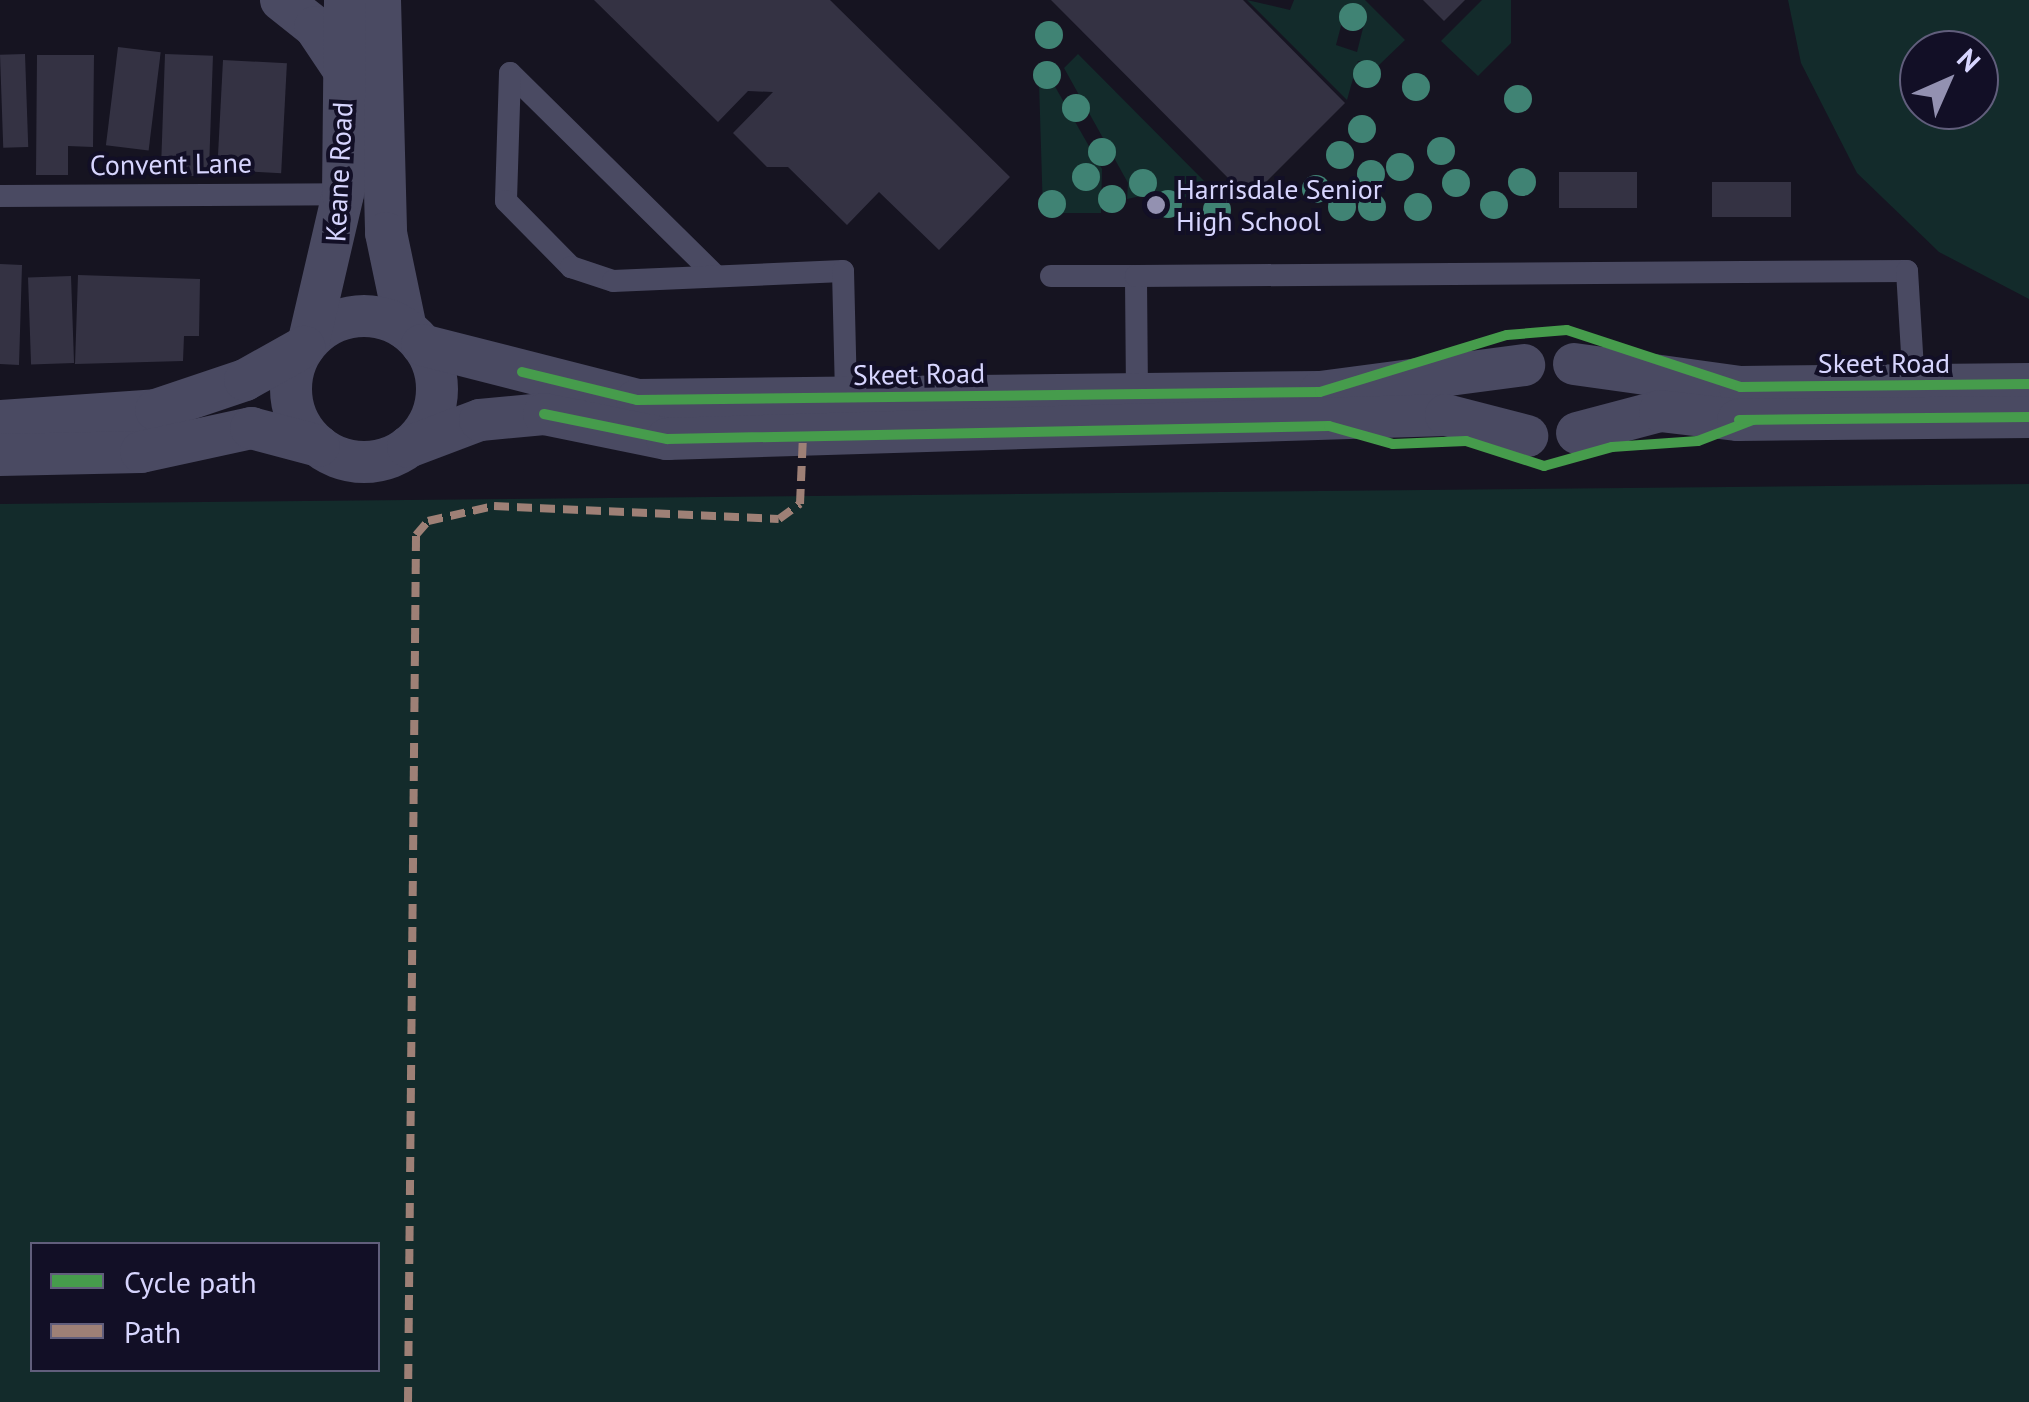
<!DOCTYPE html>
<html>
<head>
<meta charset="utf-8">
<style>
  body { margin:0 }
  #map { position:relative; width:2029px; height:1402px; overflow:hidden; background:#161421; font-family:"PT Sans",sans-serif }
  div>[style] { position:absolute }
  .green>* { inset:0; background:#132b2b }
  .building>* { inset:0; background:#343243; transform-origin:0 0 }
  .lane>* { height:22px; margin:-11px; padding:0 11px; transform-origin:11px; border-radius:11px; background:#4a4a62 }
  .street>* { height:42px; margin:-21px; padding:0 21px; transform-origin:21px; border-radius:21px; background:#4a4a62 }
  .street>.ring { margin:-21px; padding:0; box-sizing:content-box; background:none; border:42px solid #4a4a62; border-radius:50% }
  .quiet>* { height:8px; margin-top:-4px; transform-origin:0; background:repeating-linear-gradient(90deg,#9e8076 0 15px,transparent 0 23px) }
  .cycleway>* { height:10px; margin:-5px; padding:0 5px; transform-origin:5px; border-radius:5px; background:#469c4c }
  .trees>* { width:28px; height:28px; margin:-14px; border-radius:50%; background:#408374 }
  .dots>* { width:28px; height:28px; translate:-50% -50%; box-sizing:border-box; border:5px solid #120f26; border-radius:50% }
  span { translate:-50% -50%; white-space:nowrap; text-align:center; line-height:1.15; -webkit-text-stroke:8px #120f26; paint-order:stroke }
  .street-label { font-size:28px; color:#d7d5fe }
  .poi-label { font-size:28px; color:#d7d5fe }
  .left { translate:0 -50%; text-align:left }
  .legend { position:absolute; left:30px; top:1242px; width:350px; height:130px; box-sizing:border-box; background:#120f26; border:2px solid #615e7c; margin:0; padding:12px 18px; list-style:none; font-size:30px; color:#d7d5fe }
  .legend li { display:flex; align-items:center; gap:20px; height:50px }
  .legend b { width:50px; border:2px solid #615e7c }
  .north { position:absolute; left:1899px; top:30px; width:100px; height:100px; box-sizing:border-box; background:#120f26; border:2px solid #615e7c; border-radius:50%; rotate:45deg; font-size:28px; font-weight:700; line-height:40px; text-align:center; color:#d7d5fe }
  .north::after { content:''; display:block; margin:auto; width:35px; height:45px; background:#9391b1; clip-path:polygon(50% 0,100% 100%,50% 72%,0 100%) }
</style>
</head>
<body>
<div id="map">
  <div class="green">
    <div style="clip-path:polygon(evenodd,1247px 0,1290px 10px,1294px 0,1365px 0,1405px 40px,1378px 66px,1358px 61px,1347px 100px,1247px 0,1346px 7px,1367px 12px,1357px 52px,1336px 45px,1346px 7px)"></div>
    <div style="clip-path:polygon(1482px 0,1511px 0,1511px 43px,1478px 76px,1441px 41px)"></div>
    <div style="clip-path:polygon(evenodd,1788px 0,2029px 0,2029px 299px,1939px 252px,1857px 173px,1801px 63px,1788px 0,1919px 50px,1979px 50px,1979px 110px,1919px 110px,1919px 50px)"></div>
    <div style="clip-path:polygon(1078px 54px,1229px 206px,1160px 192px,1127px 199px,1128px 183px,1064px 68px)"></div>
    <div style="clip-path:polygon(1039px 82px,1053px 83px,1102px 169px,1101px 213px,1043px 213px)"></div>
    <div style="clip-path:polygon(evenodd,2029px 484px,2029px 1402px,0 1402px,0 504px,2029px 484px,32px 1244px,378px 1244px,378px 1370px,32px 1370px,32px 1244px)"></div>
  </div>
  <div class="building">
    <div style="clip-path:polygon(594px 0,830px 0,1010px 177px,939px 250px,879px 192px,847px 225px,788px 167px,767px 167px,733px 133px,773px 92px,748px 91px,718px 122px)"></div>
    <div style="clip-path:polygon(1051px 0,1243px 0,1345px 103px,1249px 199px)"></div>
    <div style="clip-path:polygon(1423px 0,1465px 0,1444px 21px)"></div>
    <div style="left:118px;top:47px;width:43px;height:99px;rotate:7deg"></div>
    <div style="left:25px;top:54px;width:93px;height:25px;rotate:88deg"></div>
    <div style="left:165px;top:54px;width:48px;height:121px;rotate:2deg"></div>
    <div style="clip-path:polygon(37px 55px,94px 55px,93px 147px,68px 146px,68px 175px,36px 175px)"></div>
    <div style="left:223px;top:60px;width:64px;height:110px;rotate:3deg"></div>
    <div style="left:1559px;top:172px;width:78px;height:36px"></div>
    <div style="left:1712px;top:182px;width:79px;height:35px"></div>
    <div style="clip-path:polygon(0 264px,22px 265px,19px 365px,0 364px)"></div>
    <div style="clip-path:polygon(78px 275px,200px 279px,199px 336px,184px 336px,183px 361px,75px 364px)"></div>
    <div style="left:71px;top:276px;width:87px;height:43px;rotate:88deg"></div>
  </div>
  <div class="lane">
    <div style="left:0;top:196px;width:343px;rotate:-0.3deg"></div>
    <div style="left:716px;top:276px;width:289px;rotate:-135.4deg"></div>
    <div style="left:510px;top:73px;width:128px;rotate:91.8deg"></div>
    <div style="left:506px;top:201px;width:93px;rotate:45.4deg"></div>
    <div style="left:571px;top:267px;width:44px;rotate:18.4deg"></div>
    <div style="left:613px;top:281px;width:230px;rotate:-2.5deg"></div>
    <div style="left:843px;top:271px;width:127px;rotate:88.6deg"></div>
    <div style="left:1051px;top:276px;width:85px"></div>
    <div style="left:1137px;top:394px;width:118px;rotate:-90.5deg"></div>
    <div style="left:1136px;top:276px;width:771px;rotate:-0.37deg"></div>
    <div style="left:1907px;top:271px;width:115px;rotate:86.5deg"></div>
  </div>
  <div class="street">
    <div style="left:281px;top:0;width:43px;rotate:38.5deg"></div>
    <div style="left:315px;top:27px;width:50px;rotate:56.3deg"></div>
    <div style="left:380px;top:0;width:233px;rotate:88.5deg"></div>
    <div style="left:386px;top:233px;width:98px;rotate:78.2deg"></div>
    <div class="ring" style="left:291px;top:316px;width:104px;height:104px"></div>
    <div style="left:309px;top:340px;width:150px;rotate:-76.9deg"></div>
    <div style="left:343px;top:194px;width:194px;rotate:-89.4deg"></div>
    <div style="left:422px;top:345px;width:222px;rotate:14.3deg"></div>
    <div style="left:637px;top:400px;width:683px;rotate:-0.67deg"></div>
    <div style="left:1320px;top:392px;width:206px;rotate:-7.5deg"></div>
    <div style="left:1574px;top:364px;width:168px;rotate:7.9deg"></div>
    <div style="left:1740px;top:387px;width:289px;rotate:-0.6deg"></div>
    <div style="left:0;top:421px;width:156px;rotate:-4deg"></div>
    <div style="left:156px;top:410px;width:94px;rotate:-18.6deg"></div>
    <div style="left:245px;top:380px;width:68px;rotate:-29.2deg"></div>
    <div style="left:1577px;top:433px;width:86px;rotate:-14.8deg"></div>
    <div style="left:1660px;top:411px;width:79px;rotate:6.6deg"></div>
    <div style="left:1738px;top:420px;width:291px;rotate:-0.6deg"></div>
    <div style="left:408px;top:447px;width:77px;rotate:-20.6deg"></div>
    <div style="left:480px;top:420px;width:64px;rotate:-5.4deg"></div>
    <div style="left:544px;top:414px;width:126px;rotate:11.5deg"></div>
    <div style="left:667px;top:439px;width:779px;rotate:-1.76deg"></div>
    <div style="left:1446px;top:415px;width:84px;rotate:14.5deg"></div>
    <div style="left:0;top:455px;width:141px;rotate:-1.2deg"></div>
    <div style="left:141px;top:452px;width:113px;rotate:-12.3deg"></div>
    <div style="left:251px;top:428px;width:70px;rotate:14.8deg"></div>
  </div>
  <div class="quiet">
    <div style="left:408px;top:1402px;width:867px;rotate:-89.47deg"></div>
    <div style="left:416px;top:535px;width:18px;rotate:-49deg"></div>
    <div style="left:428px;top:521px;width:68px;rotate:-12.8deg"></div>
    <div style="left:494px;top:506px;width:285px;rotate:2.6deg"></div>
    <div style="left:779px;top:519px;width:26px;rotate:-36deg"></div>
    <div style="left:800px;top:504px;width:70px;rotate:-87.5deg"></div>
  </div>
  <div class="cycleway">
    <div style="left:522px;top:372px;width:118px;rotate:13.7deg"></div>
    <div style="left:637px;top:400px;width:683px;rotate:-0.67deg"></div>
    <div style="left:1320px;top:392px;width:195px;rotate:-17deg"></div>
    <div style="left:1507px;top:335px;width:60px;rotate:-4.8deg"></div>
    <div style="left:1567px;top:330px;width:182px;rotate:18.2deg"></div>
    <div style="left:1740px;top:387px;width:289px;rotate:-0.6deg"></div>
    <div style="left:544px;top:414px;width:126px;rotate:11.5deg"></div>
    <div style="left:667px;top:439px;width:662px;rotate:-1.12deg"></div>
    <div style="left:1329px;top:426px;width:66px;rotate:15.7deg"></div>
    <div style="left:1393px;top:444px;width:73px;rotate:-2.4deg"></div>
    <div style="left:1466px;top:441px;width:82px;rotate:17.8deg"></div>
    <div style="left:1544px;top:466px;width:71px;rotate:-15.6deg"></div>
    <div style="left:1612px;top:447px;width:86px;rotate:-4deg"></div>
    <div style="left:1698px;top:441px;width:59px;rotate:-20.9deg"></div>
    <div style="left:1739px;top:420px;width:290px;rotate:-0.6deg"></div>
  </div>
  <div class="trees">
    <div style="left:1353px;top:17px"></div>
    <div style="left:1049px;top:35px"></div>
    <div style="left:1367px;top:74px"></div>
    <div style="left:1047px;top:75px"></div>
    <div style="left:1416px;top:87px"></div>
    <div style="left:1518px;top:99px"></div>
    <div style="left:1076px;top:108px"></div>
    <div style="left:1362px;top:129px"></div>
    <div style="left:1441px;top:151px"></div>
    <div style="left:1102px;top:152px"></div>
    <div style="left:1340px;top:155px"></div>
    <div style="left:1400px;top:167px"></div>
    <div style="left:1371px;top:174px"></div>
    <div style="left:1086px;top:177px"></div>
    <div style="left:1522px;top:182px"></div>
    <div style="left:1143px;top:183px"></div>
    <div style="left:1456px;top:183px"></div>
    <div style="left:1316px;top:189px"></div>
    <div style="left:1112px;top:199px"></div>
    <div style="left:1052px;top:204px"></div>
    <div style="left:1168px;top:204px"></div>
    <div style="left:1494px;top:205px"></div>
    <div style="left:1342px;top:207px"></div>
    <div style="left:1372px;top:207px"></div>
    <div style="left:1418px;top:207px"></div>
    <div style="left:1217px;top:210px"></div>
  </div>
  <div class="dots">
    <div style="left:1156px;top:205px;background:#9391b1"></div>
  </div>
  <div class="street-label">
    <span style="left:171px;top:164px;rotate:-1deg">Convent Lane</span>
    <span style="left:339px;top:172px;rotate:-87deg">Keane Road</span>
    <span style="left:1884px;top:363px">Skeet Road</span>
    <span style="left:919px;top:374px;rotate:-1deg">Skeet Road</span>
  </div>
  <div class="poi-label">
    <span class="left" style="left:1176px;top:205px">Harrisdale Senior<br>High School</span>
  </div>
  <ul class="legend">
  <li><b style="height:12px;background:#469c4c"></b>Cycle path</li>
  <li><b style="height:12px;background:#9e8076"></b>Path</li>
  </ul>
  <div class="north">N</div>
</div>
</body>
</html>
